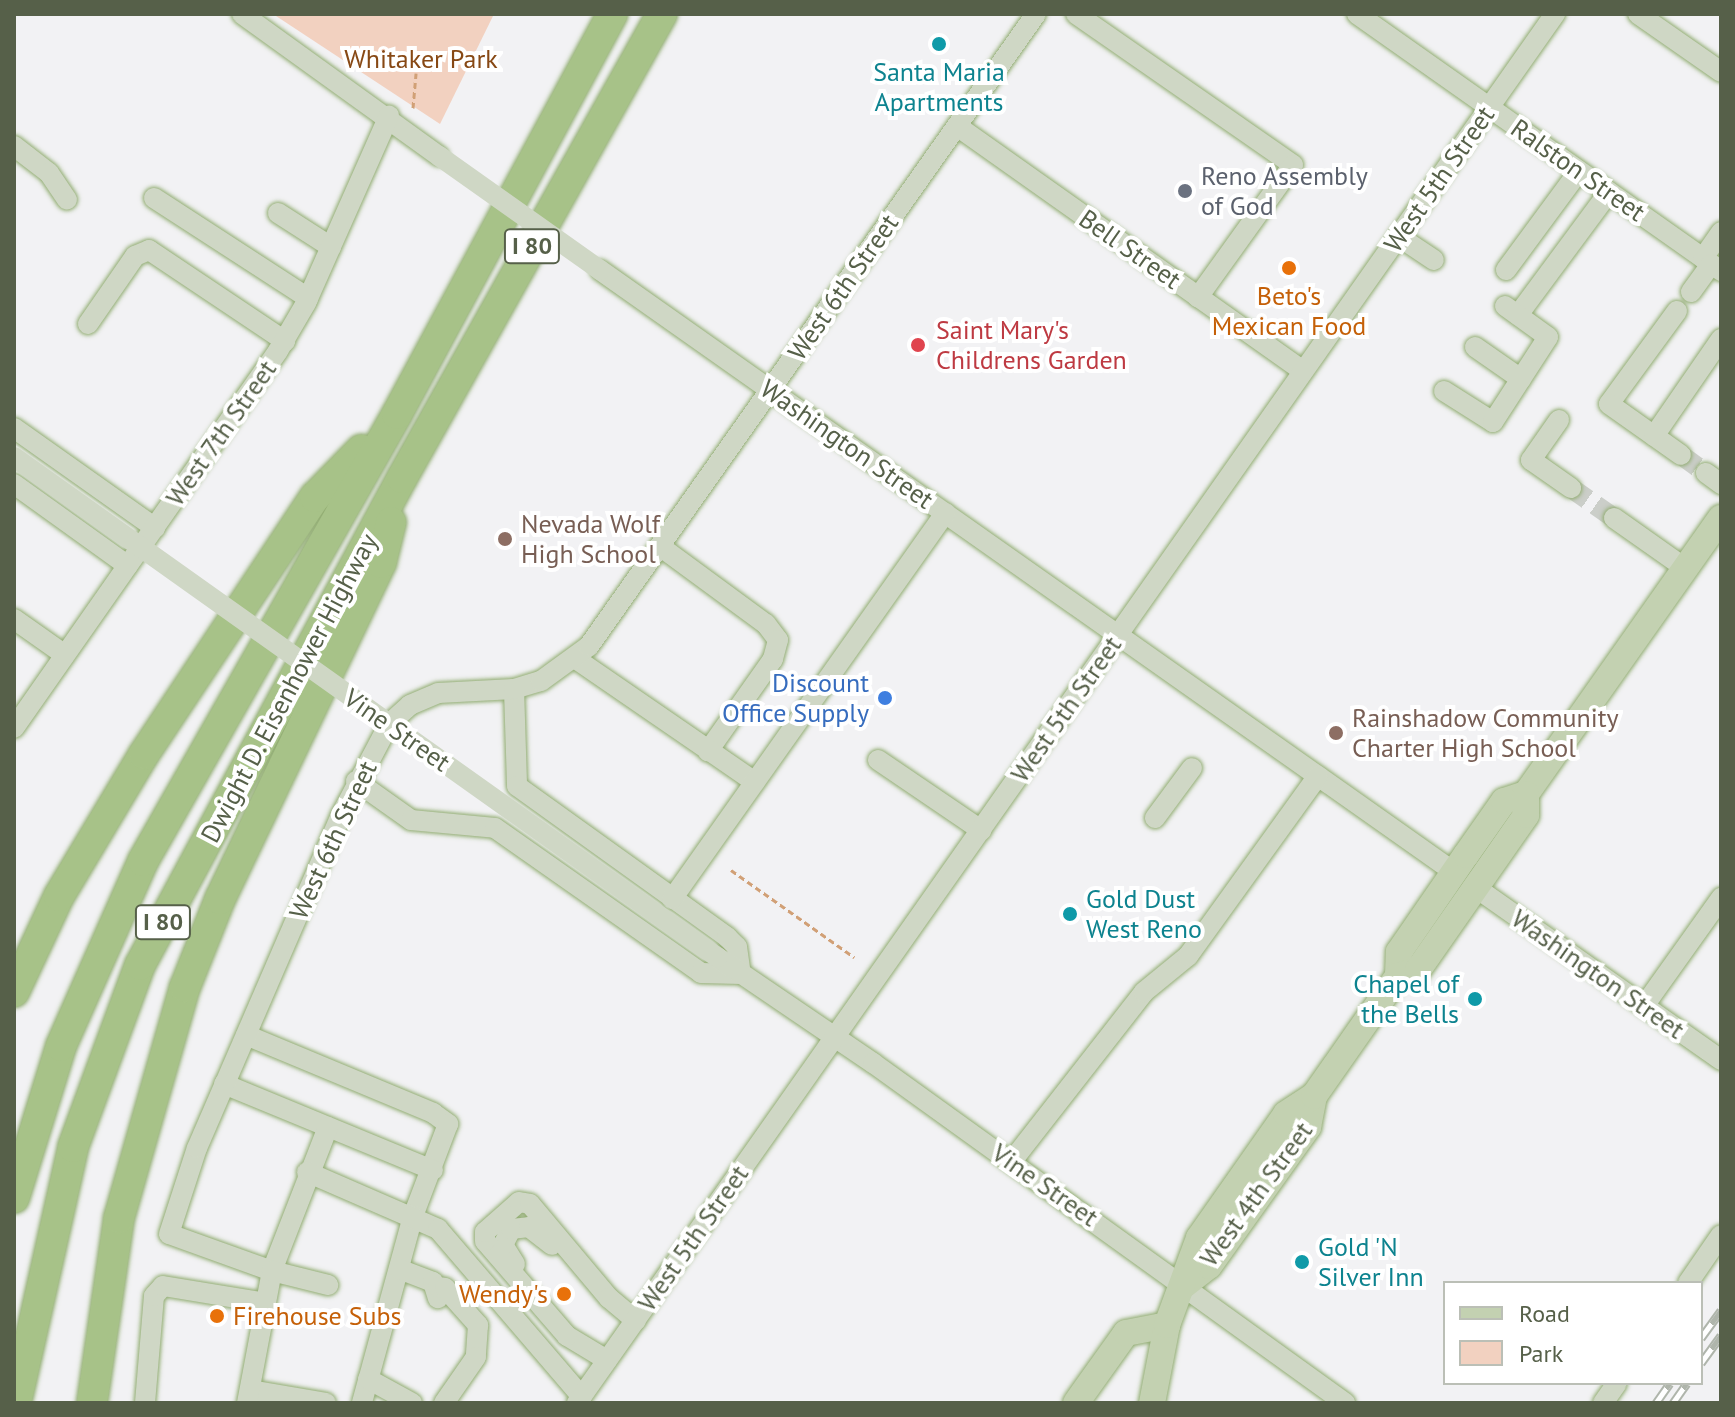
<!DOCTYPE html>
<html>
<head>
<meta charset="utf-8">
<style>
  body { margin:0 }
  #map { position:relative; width:1735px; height:1417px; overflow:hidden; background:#f2f2f4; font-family:"PT Sans",sans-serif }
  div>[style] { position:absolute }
  .green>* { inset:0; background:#f2d1c0 }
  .minor-tunnel>* { height:20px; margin-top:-10px; transform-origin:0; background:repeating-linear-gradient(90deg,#cbcec9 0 20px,transparent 0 30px) }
  .path>* { height:3px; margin-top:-1.5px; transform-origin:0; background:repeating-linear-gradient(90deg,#d1a076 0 6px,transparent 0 10px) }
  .roads { filter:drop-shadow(0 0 2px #92ad73) drop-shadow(0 0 2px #92ad73) }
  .minor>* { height:20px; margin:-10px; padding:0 10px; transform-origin:10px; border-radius:10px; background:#cfd7c5 }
  .major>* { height:26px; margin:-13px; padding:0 13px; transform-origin:13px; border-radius:13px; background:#c3d1b1 }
  .highway>* { height:30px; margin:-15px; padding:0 15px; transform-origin:15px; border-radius:15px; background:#a7c288 }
  .rail>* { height:9px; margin-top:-4.5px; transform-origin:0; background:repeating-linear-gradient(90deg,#fff 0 18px,#afb5ab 0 36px); box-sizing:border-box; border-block:2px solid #afb5ab }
  .minor-bridge>* { height:20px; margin:-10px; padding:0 10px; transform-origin:10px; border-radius:10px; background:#cfd7c5 }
  .dots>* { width:22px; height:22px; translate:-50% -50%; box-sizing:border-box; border:4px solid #fff; border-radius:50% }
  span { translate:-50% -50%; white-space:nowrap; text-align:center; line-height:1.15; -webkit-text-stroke:8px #fff; paint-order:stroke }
  .shield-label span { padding:2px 6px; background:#fff; border:2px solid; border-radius:6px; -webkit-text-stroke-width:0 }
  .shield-label { font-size:24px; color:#566049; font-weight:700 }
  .park-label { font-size:26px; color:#874814 }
  .culture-label { font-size:26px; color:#0d838f }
  .left { translate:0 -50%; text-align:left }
  .right { translate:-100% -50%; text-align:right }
  .street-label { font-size:26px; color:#566049 }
  .worship-label { font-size:26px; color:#5b616d }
  .food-label { font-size:26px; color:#c56008 }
  .health-label { font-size:26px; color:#be3a42 }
  .education-label { font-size:26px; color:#785e54 }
  .shop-label { font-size:26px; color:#366cbe }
  .frame { position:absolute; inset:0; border:16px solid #566049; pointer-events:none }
  .legend { position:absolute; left:1443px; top:1281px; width:260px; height:104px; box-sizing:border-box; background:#fff; border:2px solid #bbbfb6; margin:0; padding:10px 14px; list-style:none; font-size:24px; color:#566049 }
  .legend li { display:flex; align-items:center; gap:16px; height:40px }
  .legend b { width:40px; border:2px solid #bbbfb6 }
</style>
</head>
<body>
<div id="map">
  <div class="green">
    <div style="clip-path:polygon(273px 14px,494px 14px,440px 124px)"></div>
  </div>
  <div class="minor-tunnel">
    <div style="left:1681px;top:455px;width:31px;rotate:36deg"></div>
    <div style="left:1571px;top:488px;width:52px;rotate:34.9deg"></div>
  </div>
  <div class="path">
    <div style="left:413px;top:108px;width:35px;rotate:-85deg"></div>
    <div style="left:731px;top:870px;width:151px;rotate:35.3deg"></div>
  </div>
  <div class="roads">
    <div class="minor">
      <div style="left:242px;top:14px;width:243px;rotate:35.8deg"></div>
      <div style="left:1076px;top:14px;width:264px;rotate:34.8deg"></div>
      <div style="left:1293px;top:165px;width:163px;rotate:125.7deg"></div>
      <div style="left:1357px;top:14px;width:446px;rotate:35.2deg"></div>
      <div style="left:1638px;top:14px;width:101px;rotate:34.9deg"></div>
      <div style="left:957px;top:126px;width:424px;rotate:35.3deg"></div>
      <div style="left:14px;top:146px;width:44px;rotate:37.6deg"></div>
      <div style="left:49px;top:173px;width:32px;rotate:56deg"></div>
      <div style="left:154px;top:198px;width:184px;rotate:33deg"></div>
      <div style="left:278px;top:213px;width:63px;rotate:32.7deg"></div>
      <div style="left:1398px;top:236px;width:43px;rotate:33.7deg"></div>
      <div style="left:1703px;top:258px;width:32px;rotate:-55deg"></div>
      <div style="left:600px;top:270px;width:1045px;rotate:35.18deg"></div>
      <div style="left:1506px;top:270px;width:123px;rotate:-53.6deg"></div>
      <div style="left:1691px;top:292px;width:34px;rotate:-54deg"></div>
      <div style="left:1677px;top:311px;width:115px;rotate:126.2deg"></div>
      <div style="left:1609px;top:404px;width:88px;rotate:35.3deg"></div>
      <div style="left:1518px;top:315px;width:153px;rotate:-53.5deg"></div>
      <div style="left:88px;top:324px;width:83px;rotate:-55.3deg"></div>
      <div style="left:135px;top:256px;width:15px;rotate:-23deg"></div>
      <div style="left:149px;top:250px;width:164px;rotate:33.8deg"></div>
      <div style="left:1475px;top:347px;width:56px;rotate:34.8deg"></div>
      <div style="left:1444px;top:391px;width:58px;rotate:32.3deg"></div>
      <div style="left:1493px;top:422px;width:101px;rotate:-57.1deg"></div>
      <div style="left:1548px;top:337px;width:53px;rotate:-144.2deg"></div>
      <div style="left:1559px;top:420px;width:49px;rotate:125deg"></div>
      <div style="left:1531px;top:460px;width:49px;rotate:35deg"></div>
      <div style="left:14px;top:428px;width:173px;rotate:35.3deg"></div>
      <div style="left:1654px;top:436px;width:118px;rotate:-55.4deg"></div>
      <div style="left:1706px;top:473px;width:19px;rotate:36deg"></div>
      <div style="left:14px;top:484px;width:140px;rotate:35.7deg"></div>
      <div style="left:1614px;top:518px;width:87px;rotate:35.2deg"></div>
      <div style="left:661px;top:547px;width:130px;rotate:36.3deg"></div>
      <div style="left:766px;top:624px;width:20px;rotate:53deg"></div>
      <div style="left:778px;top:640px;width:20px;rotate:105deg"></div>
      <div style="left:773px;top:659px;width:113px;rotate:125.2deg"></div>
      <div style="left:14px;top:619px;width:62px;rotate:35.2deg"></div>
      <div style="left:576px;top:659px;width:217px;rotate:34.5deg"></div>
      <div style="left:514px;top:689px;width:97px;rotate:88.2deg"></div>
      <div style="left:517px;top:786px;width:259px;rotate:35.7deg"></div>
      <div style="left:727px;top:937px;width:14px;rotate:45deg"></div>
      <div style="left:737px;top:947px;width:27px;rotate:82deg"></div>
      <div style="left:14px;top:728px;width:460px;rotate:-55deg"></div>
      <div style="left:278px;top:351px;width:56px;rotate:-59.7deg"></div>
      <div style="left:306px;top:303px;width:205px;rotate:-66.1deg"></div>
      <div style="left:878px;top:760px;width:125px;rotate:34.2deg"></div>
      <div style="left:356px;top:781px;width:67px;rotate:35.3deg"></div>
      <div style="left:411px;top:820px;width:84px;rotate:5.4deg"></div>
      <div style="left:495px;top:828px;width:252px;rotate:35.1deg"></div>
      <div style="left:701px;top:973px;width:40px;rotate:1.4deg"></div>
      <div style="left:1155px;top:818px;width:62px;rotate:-53.5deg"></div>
      <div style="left:1475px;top:887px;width:301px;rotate:35.1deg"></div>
      <div style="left:672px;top:899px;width:473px;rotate:-54.7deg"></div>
      <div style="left:717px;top:957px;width:189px;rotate:34.2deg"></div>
      <div style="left:873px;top:1063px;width:582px;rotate:35.77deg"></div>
      <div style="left:1644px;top:1006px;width:133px;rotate:-54.5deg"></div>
      <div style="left:246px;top:1035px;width:203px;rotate:22.6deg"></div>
      <div style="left:433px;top:1113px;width:19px;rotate:36deg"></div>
      <div style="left:448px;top:1124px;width:98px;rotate:110.8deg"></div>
      <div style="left:413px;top:1216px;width:194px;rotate:105.3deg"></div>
      <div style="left:224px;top:1084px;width:226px;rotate:22.4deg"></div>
      <div style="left:328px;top:1127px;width:155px;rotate:111.3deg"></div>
      <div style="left:272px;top:1271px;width:109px;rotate:-160.2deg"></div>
      <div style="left:169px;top:1234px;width:90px;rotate:-72deg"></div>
      <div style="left:197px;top:1148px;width:361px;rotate:-66.6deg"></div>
      <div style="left:340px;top:817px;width:105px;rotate:-62.2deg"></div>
      <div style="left:389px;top:724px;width:28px;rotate:-42deg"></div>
      <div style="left:410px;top:705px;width:30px;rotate:-23deg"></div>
      <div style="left:438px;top:693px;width:76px;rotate:-3deg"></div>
      <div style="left:514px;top:689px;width:28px;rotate:-17deg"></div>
      <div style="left:541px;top:681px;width:59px;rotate:-36.1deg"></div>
      <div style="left:589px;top:646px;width:774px;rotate:-54.73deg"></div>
      <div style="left:1012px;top:1161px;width:214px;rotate:-52deg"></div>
      <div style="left:1144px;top:992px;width:57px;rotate:-39.3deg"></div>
      <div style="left:1188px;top:956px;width:222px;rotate:-54.2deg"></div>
      <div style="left:307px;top:1172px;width:143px;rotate:23.5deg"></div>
      <div style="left:438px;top:1229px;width:221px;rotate:49.4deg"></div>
      <div style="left:515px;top:1264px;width:22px;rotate:-122deg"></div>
      <div style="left:503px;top:1245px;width:18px;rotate:-63deg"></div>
      <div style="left:511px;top:1229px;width:18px;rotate:-6deg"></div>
      <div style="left:529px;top:1227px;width:29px;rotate:38deg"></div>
      <div style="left:399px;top:1269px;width:36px;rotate:21deg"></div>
      <div style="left:433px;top:1282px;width:17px;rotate:73deg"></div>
      <div style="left:1688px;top:1283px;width:58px;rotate:-55.5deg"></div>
      <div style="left:438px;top:1287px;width:7px;rotate:8deg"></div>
      <div style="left:445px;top:1288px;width:50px;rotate:48.3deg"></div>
      <div style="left:478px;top:1325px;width:32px;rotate:94deg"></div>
      <div style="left:476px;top:1357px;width:56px;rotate:124.8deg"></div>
      <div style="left:607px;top:1360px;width:47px;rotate:-149deg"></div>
      <div style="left:567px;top:1336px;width:125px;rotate:-130.8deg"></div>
      <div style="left:485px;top:1241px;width:9px;rotate:-90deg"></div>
      <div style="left:485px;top:1232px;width:45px;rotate:-41.4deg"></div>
      <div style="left:519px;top:1202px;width:11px;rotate:10deg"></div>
      <div style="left:530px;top:1204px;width:123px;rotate:50deg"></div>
      <div style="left:609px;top:1298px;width:35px;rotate:40deg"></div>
      <div style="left:368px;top:1379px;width:50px;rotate:28.6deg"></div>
      <div style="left:250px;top:1390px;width:77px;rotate:9.7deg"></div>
      <div style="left:145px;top:1403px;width:107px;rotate:-85.2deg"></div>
      <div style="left:154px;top:1296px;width:13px;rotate:-48deg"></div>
      <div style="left:163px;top:1286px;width:104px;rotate:9.4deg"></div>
      <div style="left:247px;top:1403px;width:134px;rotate:-79.3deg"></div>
      <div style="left:272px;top:1271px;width:58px;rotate:14deg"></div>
      <div style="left:577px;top:1403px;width:1699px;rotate:-54.85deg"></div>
      <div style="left:1603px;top:1403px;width:24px;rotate:-55deg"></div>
    </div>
    <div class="major">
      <div style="left:1398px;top:976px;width:24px;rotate:-88deg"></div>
      <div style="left:1399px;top:952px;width:118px;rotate:-55.4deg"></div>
      <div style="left:1466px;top:855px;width:66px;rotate:-54.9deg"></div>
      <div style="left:1504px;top:801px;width:23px;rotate:-18deg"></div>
      <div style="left:1526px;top:794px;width:338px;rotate:-54.8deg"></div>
      <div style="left:1183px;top:1286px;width:33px;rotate:-38deg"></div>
      <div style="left:1209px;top:1266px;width:171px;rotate:-54.5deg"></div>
      <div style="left:1308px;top:1127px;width:32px;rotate:-79deg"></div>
      <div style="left:1076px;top:1403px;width:86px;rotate:-54.5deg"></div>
      <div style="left:1126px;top:1333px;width:42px;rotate:-11deg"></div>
      <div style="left:1152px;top:1403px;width:79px;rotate:-79.1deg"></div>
      <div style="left:1167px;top:1325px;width:93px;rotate:-69.8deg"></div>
      <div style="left:1199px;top:1238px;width:151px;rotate:-54.9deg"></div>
      <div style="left:1286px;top:1114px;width:33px;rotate:-33deg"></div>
      <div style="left:1314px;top:1096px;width:146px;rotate:-55deg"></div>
      <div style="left:1398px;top:976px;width:21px;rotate:-17deg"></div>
      <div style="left:1418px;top:970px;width:189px;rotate:-55.1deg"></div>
      <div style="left:1526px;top:815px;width:21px;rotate:-90deg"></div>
    </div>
    <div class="highway">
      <div style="left:14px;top:992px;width:106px;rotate:-64.9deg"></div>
      <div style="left:59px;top:896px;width:165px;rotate:-59.1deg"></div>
      <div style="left:144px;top:754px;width:309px;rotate:-56.4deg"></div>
      <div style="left:315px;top:497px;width:66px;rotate:-45.6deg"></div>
      <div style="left:14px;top:1198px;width:159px;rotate:-72.8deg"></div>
      <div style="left:61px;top:1046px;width:202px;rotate:-66.1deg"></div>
      <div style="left:143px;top:861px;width:514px;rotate:-60.39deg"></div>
      <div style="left:397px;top:414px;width:454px;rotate:-61.7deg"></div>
      <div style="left:16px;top:1403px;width:262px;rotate:-77.4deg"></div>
      <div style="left:73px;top:1147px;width:194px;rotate:-69.8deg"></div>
      <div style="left:140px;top:965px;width:553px;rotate:-61.72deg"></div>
      <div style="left:402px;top:478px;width:532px;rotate:-60.74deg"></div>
      <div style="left:92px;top:1403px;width:187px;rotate:-81.7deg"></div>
      <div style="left:119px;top:1218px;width:240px;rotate:-74.1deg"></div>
      <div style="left:185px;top:987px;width:95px;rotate:-68.3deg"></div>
      <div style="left:220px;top:899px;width:373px;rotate:-64.4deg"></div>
      <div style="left:381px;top:563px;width:42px;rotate:-76.3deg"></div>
    </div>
  </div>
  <div class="rail">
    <div style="left:1701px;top:1338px;width:34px;rotate:-54deg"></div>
    <div style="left:1701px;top:1363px;width:34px;rotate:-54deg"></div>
    <div style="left:1656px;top:1403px;width:24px;rotate:-55deg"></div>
    <div style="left:1673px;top:1403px;width:24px;rotate:-55deg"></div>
  </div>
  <div class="minor-bridge">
    <div style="left:439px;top:156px;width:197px;rotate:35.3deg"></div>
    <div style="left:14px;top:457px;width:863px;rotate:35.42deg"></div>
  </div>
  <div class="dots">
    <div style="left:939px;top:44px;background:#0f9aa8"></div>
    <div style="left:1185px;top:191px;background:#6b7280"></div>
    <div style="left:1289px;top:268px;background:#e8710a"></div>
    <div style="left:918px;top:345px;background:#e0444e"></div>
    <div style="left:505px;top:539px;background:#8d6e63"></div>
    <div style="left:885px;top:698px;background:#3f7fe0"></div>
    <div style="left:1336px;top:733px;background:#8d6e63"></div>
    <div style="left:1070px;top:914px;background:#0f9aa8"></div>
    <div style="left:1475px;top:999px;background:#0f9aa8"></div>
    <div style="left:1302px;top:1262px;background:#0f9aa8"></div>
    <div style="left:564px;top:1294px;background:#e8710a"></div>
    <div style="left:217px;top:1316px;background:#e8710a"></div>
  </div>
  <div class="shield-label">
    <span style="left:532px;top:246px">I 80</span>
    <span style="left:163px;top:922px">I 80</span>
  </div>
  <div class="park-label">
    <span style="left:421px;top:59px">Whitaker Park</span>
  </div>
  <div class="culture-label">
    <span style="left:939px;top:87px">Santa Maria<br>Apartments</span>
    <span class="left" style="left:1086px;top:914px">Gold Dust<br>West Reno</span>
    <span class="right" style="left:1459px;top:999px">Chapel of<br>the Bells</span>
    <span class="left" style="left:1318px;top:1262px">Gold 'N<br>Silver Inn</span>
  </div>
  <div class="street-label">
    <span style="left:1578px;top:170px;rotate:35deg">Ralston Street</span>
    <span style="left:1439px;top:179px;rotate:-55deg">West 5th Street</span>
    <span style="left:1130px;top:249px;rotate:35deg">Bell Street</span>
    <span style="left:843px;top:287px;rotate:-55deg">West 6th Street</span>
    <span style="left:221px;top:433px;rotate:-55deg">West 7th Street</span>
    <span style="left:847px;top:444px;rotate:35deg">Washington Street</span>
    <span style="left:289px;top:688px;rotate:-62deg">Dwight D. Eisenhower Highway</span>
    <span style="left:1066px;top:709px;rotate:-55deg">West 5th Street</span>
    <span style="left:397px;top:730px;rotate:35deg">Vine Street</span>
    <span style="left:333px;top:840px;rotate:-65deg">West 6th Street</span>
    <span style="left:1598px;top:974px;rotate:35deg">Washington Street</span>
    <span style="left:1045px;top:1185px;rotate:35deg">Vine Street</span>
    <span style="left:1256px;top:1194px;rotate:-54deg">West 4th Street</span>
    <span style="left:693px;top:1238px;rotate:-55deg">West 5th Street</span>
  </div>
  <div class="worship-label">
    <span class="left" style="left:1201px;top:191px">Reno Assembly<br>of God</span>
  </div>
  <div class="food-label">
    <span style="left:1289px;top:311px">Beto's<br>Mexican Food</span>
    <span class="right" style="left:548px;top:1294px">Wendy's</span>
    <span class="left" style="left:233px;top:1316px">Firehouse Subs</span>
  </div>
  <div class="health-label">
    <span class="left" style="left:936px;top:345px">Saint Mary's<br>Childrens Garden</span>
  </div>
  <div class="education-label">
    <span class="left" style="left:521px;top:539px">Nevada Wolf<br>High School</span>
    <span class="left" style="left:1352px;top:733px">Rainshadow Community<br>Charter High School</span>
  </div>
  <div class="shop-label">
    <span class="right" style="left:869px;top:698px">Discount<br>Office Supply</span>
  </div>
  <div class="frame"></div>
  <ul class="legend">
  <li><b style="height:10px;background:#c3d1b1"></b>Road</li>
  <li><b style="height:22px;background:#f2d1c0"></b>Park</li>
  </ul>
</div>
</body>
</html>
